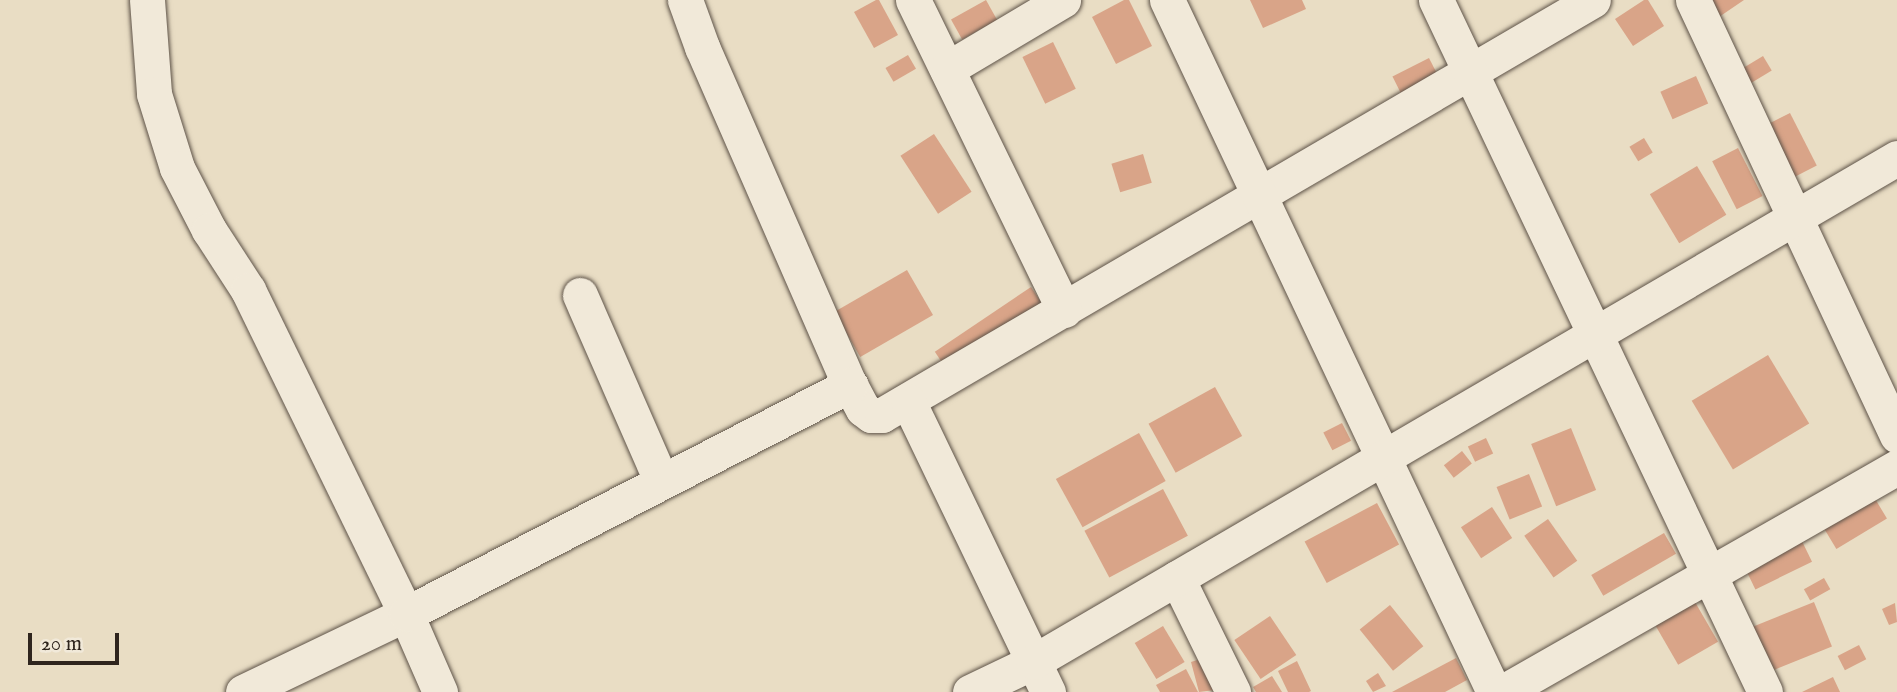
<!DOCTYPE html>
<html>
<head>
<meta charset="utf-8">
<style>
  body { margin:0 }
  #map { position:relative; width:1897px; height:692px; overflow:hidden; background:#e9ddc4; font-family:"IM FELL English",serif }
  div>[style] { position:absolute }
  .building>* { inset:0; background:#d9a488; transform-origin:0 0 }
  .roads { filter:drop-shadow(0 0 2px #5e5348) drop-shadow(0 0 2px #5e5348) }
  .minor>* { height:35px; margin:-17.5px; padding:0 17.5px; transform-origin:17.5px; border-radius:17.5px; background:#f1e9d9 }
  span { translate:-50% -50%; white-space:nowrap; text-align:center; line-height:1.15; -webkit-text-stroke:7px #f1e9d9; paint-order:stroke }
  .scale { position:absolute; left:28px; top:633px; width:91px; height:32px; box-sizing:border-box; border:4px solid #2f251e; border-top:0; padding-left:9px; font-size:21px; line-height:24px; white-space:nowrap; color:#2f251e; -webkit-text-stroke:5px #f1e9d9; paint-order:stroke }
</style>
</head>
<body>
<div id="map">
  <div class="building">
    <div style="clip-path:polygon(876px 0,879px 0,898px 35px,874px 48px,854px 12px)"></div>
    <div style="left:986px;top:0;width:23px;height:40px;rotate:61deg"></div>
    <div style="clip-path:polygon(1124px 0,1129px 0,1152px 46px,1116px 64px,1092px 17px)"></div>
    <div style="clip-path:polygon(1250px 0,1302px 0,1306px 9px,1263px 28px)"></div>
    <div style="clip-path:polygon(1644px 0,1648px 0,1664px 26px,1633px 46px,1615px 19px)"></div>
    <div style="clip-path:polygon(1708px 0,1744px 0,1719px 17px)"></div>
    <div style="left:1053px;top:42px;width:52px;height:34px;rotate:64deg"></div>
    <div style="left:908px;top:55px;width:16px;height:26px;rotate:60deg"></div>
    <div style="left:1763px;top:56px;width:17px;height:26px;rotate:59deg"></div>
    <div style="left:1429px;top:58px;width:18px;height:41px;rotate:63deg"></div>
    <div style="left:1696px;top:76px;width:30px;height:39px;rotate:66deg"></div>
    <div style="left:1790px;top:113px;width:59px;height:30px;rotate:63deg"></div>
    <div style="left:934px;top:134px;width:69px;height:40px;rotate:57deg"></div>
    <div style="left:1644px;top:138px;width:17px;height:17px;rotate:59deg"></div>
    <div style="left:1738px;top:148px;width:54px;height:29px;rotate:63deg"></div>
    <div style="left:1143px;top:154px;width:30px;height:33px;rotate:73deg"></div>
    <div style="left:1697px;top:166px;width:57px;height:55px;rotate:59deg"></div>
    <div style="left:907px;top:270px;width:52px;height:84px;rotate:60deg"></div>
    <div style="left:1031px;top:287px;width:27px;height:116px;rotate:56deg"></div>
    <div style="left:1768px;top:355px;width:80px;height:89px;rotate:59deg"></div>
    <div style="left:1215px;top:387px;width:56px;height:76px;rotate:61deg"></div>
    <div style="left:1342px;top:423px;width:20px;height:21px;rotate:63deg"></div>
    <div style="left:1571px;top:428px;width:67px;height:43px;rotate:68deg"></div>
    <div style="left:1139px;top:433px;width:55px;height:95px;rotate:61deg"></div>
    <div style="left:1486px;top:438px;width:17px;height:20px;rotate:65deg"></div>
    <div style="left:1462px;top:451px;width:16px;height:23px;rotate:52deg"></div>
    <div style="left:1529px;top:474px;width:35px;height:35px;rotate:68deg"></div>
    <div style="left:1163px;top:489px;width:53px;height:89px;rotate:62deg"></div>
    <div style="left:1871px;top:492px;width:31px;height:59px;rotate:59deg"></div>
    <div style="left:1377px;top:503px;width:47px;height:82px;rotate:62deg"></div>
    <div style="left:1492px;top:507px;width:37px;height:37px;rotate:57deg"></div>
    <div style="left:1548px;top:519px;width:51px;height:29px;rotate:55deg"></div>
    <div style="left:1664px;top:533px;width:24px;height:84px;rotate:60deg"></div>
    <div style="left:1798px;top:533px;width:32px;height:63px;rotate:64deg"></div>
    <div style="left:1824px;top:578px;width:13px;height:23px;rotate:61deg"></div>
    <div style="left:1695px;top:602px;width:46px;height:46px;rotate:60deg"></div>
    <div style="left:1814px;top:602px;width:48px;height:70px;rotate:68deg"></div>
    <div style="clip-path:polygon(1895px 603px,1897px 622px,1889px 625px,1882px 609px)"></div>
    <div style="left:1390px;top:605px;width:53px;height:39px;rotate:51deg"></div>
    <div style="left:1270px;top:616px;width:47px;height:43px;rotate:56deg"></div>
    <div style="left:1163px;top:626px;width:42px;height:33px;rotate:59deg"></div>
    <div style="left:1859px;top:645px;width:16px;height:24px;rotate:63deg"></div>
    <div style="clip-path:polygon(1213px 655px,1223px 689px,1199px 692px,1191px 662px)"></div>
    <div style="clip-path:polygon(1456px 658px,1467px 680px,1445px 692px,1392px 692px)"></div>
    <div style="clip-path:polygon(1297px 661px,1311px 691px,1309px 692px,1288px 692px,1278px 671px)"></div>
    <div style="clip-path:polygon(1186px 669px,1198px 692px,1160px 692px,1156px 685px)"></div>
    <div style="clip-path:polygon(1378px 673px,1386px 686px,1373px 692px,1366px 681px)"></div>
    <div style="clip-path:polygon(1272px 676px,1282px 692px,1256px 692px,1253px 687px)"></div>
    <div style="clip-path:polygon(1833px 677px,1840px 692px,1802px 692px)"></div>
  </div>
  <div class="roads">
    <div class="minor">
      <div style="left:147px;top:0;width:94px;rotate:85.7deg"></div>
      <div style="left:154px;top:94px;width:77px;rotate:72.7deg"></div>
      <div style="left:177px;top:168px;width:70px;rotate:62.7deg"></div>
      <div style="left:209px;top:230px;width:72px;rotate:57deg"></div>
      <div style="left:248px;top:290px;width:360px;rotate:64deg"></div>
      <div style="left:406px;top:614px;width:85px;rotate:66.4deg"></div>
      <div style="left:685px;top:0;width:50px;rotate:70.1deg"></div>
      <div style="left:702px;top:47px;width:369px;rotate:66.4deg"></div>
      <div style="left:850px;top:385px;width:27px;rotate:62deg"></div>
      <div style="left:863px;top:409px;width:10px;rotate:37deg"></div>
      <div style="left:871px;top:415px;width:11px"></div>
      <div style="left:882px;top:415px;width:823px;rotate:-30.27deg"></div>
      <div style="left:913px;top:0;width:345px;rotate:64deg"></div>
      <div style="left:1167px;top:0;width:765px;rotate:64.71deg"></div>
      <div style="left:1436px;top:0;width:766px;rotate:64.57deg"></div>
      <div style="left:1693px;top:0;width:481px;rotate:64.9deg"></div>
      <div style="left:947px;top:69px;width:135px;rotate:-30.7deg"></div>
      <div style="left:580px;top:295px;width:202px;rotate:66.4deg"></div>
      <div style="left:908px;top:401px;width:323px;rotate:64.3deg"></div>
      <div style="left:1177px;top:578px;width:127px;rotate:63.8deg"></div>
      <div style="left:243px;top:692px;width:181px;rotate:-25.6deg"></div>
      <div style="left:406px;top:614px;width:500px;rotate:-27.3deg"></div>
      <div style="left:970px;top:692px;width:70px;rotate:-25.5deg"></div>
      <div style="left:1033px;top:662px;width:1000px;rotate:-30.26deg"></div>
      <div style="left:1503px;top:692px;width:454px;rotate:-29.7deg"></div>
    </div>
  </div>
  <div class="scale">20 m</div>
</div>
</body>
</html>
